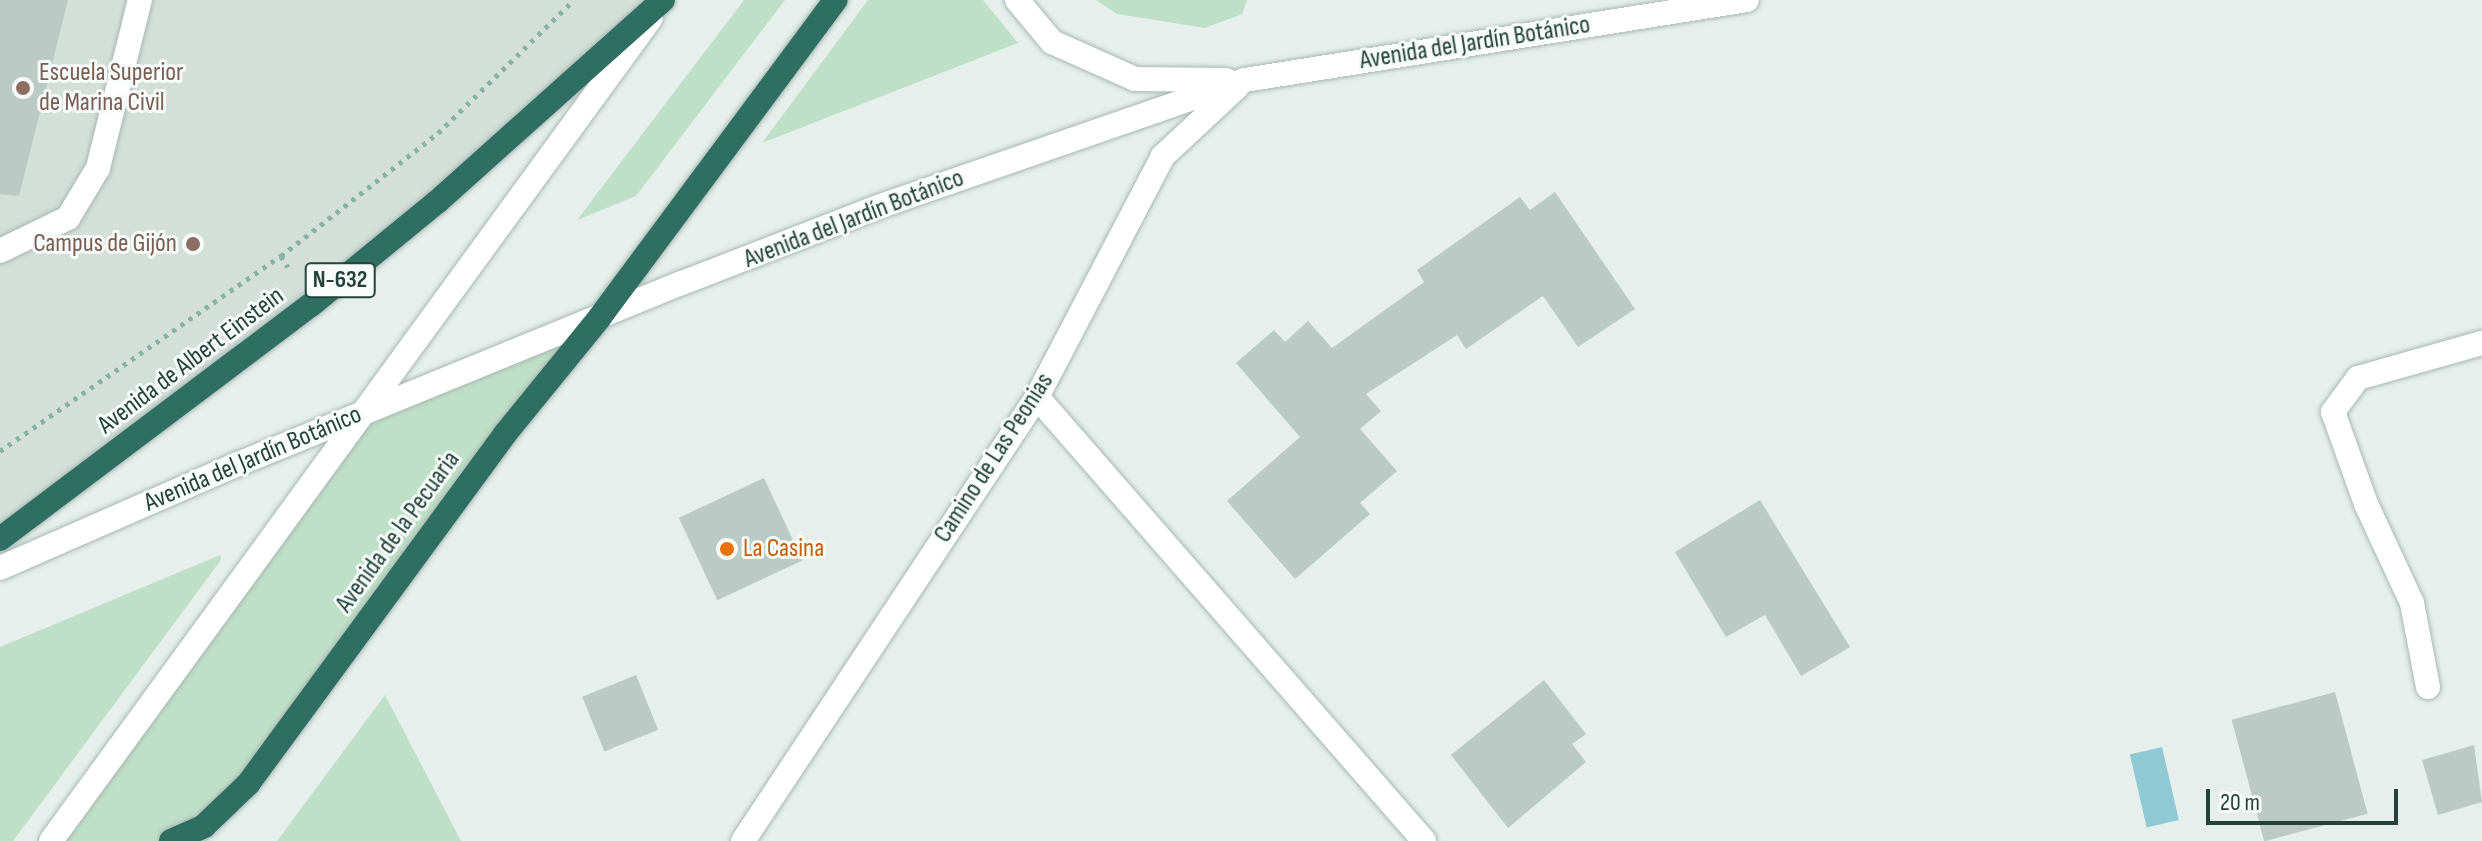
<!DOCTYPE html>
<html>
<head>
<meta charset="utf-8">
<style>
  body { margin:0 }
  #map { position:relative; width:2482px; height:841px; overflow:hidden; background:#e6efeb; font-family:"Sofia Sans Condensed",sans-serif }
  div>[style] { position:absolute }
  .built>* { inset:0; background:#d4dfda }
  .green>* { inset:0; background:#bfe0c8 }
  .water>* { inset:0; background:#8ec9d4; transform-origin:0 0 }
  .building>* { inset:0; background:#bbcac4; transform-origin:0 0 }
  .path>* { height:5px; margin-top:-2.5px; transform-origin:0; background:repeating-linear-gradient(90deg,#86b3a5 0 4px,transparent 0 10px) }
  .roads { filter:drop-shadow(0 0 2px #a8b8b2) drop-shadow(0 0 2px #a8b8b2) }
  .minor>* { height:24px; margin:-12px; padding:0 12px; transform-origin:12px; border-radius:12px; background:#fff }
  .highway>* { height:24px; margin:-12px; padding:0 12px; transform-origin:12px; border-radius:12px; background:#2f6f62 }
  .dots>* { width:22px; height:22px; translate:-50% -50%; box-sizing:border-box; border:4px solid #f7fbf9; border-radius:50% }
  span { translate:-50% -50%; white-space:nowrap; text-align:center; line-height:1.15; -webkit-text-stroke:6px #f7fbf9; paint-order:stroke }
  .shield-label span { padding:2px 6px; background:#f7fbf9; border:2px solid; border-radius:6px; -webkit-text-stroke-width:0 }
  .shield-label { font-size:24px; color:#24423a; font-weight:700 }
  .street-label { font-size:26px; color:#24423a }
  .education-label { font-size:26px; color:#785e54 }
  .left { translate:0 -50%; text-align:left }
  .right { translate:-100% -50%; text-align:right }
  .food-label { font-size:26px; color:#c56008 }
  .scale { position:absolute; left:2206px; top:789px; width:192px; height:36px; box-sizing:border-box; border:4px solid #24423a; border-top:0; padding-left:10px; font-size:24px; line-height:28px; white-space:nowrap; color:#24423a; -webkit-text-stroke:6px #f7fbf9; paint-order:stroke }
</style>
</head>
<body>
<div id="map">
  <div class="built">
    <div style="clip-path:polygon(0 0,663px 0,437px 202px,0 539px)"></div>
  </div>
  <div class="green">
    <div style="clip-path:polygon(744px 0,785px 0,636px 196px,577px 220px)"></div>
    <div style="clip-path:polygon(868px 0,983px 0,1018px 43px,762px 143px)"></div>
    <div style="clip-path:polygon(1096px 0,1247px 0,1242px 14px,1205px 28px,1117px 14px)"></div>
    <div style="clip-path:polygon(600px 317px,505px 434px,206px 841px,51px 841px,359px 414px)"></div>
    <div style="clip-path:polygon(220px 555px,221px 560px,13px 841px,0 841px,0 647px)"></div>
    <div style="clip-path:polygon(385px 695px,461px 841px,277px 841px)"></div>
  </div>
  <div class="water">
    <div style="left:2162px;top:747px;width:75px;height:33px;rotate:77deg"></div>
  </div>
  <div class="building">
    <div style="clip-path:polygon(0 0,68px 0,19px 196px,0 194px)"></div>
    <div style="clip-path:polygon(1555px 192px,1635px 309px,1578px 347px,1543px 296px,1466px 349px,1457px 335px,1366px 394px,1381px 411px,1360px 429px,1397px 471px,1360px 503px,1370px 514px,1295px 579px,1227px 501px,1300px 437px,1236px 363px,1274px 330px,1285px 342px,1308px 321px,1332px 348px,1424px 282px,1417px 270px,1520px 197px,1530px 210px)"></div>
    <div style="left:764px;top:478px;width:91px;height:94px;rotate:65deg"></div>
    <div style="clip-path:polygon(1760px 500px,1850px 647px,1801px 676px,1765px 615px,1726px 637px,1675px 552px)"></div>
    <div style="left:636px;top:675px;width:59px;height:58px;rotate:68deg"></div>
    <div style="clip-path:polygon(1544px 680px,1586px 734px,1572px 744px,1586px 762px,1508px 828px,1451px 755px)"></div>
    <div style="left:2335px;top:692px;width:126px;height:107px;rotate:75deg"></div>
    <div style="clip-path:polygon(2474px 745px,2482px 802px,2438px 815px,2422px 760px)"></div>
  </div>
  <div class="path">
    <div style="left:281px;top:256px;width:199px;rotate:-38.1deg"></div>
    <div style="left:438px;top:133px;width:190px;rotate:-44.4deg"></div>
    <div style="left:0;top:451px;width:342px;rotate:-34.8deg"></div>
    <div style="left:281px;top:256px;width:13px;rotate:58deg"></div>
  </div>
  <div class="roads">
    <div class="minor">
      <div style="left:1017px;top:0;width:55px;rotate:50.2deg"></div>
      <div style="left:1052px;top:42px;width:91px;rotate:24deg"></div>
      <div style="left:1135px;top:79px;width:91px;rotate:0.6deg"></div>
      <div style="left:0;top:251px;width:76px;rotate:-25.9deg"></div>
      <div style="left:68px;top:218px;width:58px;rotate:-59deg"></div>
      <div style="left:98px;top:168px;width:173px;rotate:-76deg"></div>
      <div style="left:1037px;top:397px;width:589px;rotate:48.92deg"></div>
      <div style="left:0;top:568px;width:260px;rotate:-23.6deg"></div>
      <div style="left:238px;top:464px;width:479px;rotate:-22.2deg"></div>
      <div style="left:682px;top:283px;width:210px;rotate:-21.2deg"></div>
      <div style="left:878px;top:207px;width:388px;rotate:-19.1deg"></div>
      <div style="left:1245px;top:80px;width:508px;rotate:-9.05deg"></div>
      <div style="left:2428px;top:687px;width:86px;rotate:-100.8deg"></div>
      <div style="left:2412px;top:603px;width:109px;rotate:-114.9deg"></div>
      <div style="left:2366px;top:504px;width:98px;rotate:-109.7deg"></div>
      <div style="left:2333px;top:412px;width:42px;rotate:-53.7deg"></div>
      <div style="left:2358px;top:378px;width:129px;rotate:-15.8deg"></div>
      <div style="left:51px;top:841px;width:1018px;rotate:-53.91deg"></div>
      <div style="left:743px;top:841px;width:533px;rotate:-56.49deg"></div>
      <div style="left:1037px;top:397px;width:272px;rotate:-62.4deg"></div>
      <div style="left:1163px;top:156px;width:101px;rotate:-43deg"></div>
    </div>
    <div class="highway">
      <div style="left:0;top:539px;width:389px;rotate:-37deg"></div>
      <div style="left:311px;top:305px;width:163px;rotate:-39.3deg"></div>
      <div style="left:437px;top:202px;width:303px;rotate:-41.8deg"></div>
      <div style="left:171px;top:841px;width:36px;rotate:-24deg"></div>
      <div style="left:204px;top:826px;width:61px;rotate:-43.7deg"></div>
      <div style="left:248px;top:784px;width:434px;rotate:-53.7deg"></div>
      <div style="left:505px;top:434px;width:151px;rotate:-50.9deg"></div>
      <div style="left:600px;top:317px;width:395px;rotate:-53.4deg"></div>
    </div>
  </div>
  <div class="dots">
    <div style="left:23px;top:88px;background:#8d6e63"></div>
    <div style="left:193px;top:244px;background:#8d6e63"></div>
    <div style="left:727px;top:549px;background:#e8710a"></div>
  </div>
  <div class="shield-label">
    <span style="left:340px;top:280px">N-632</span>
  </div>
  <div class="street-label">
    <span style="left:1475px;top:43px;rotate:-9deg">Avenida del Jardín Botánico</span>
    <span style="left:854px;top:219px;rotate:-21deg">Avenida del Jardín Botánico</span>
    <span style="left:191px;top:361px;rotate:-37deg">Avenida de Albert Einstein</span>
    <span style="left:994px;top:458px;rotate:-57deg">Camino de Las Peonias</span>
    <span style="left:253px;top:459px;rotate:-23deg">Avenida del Jardín Botánico</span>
    <span style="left:398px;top:532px;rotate:-54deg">Avenida de la Pecuaria</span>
  </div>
  <div class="education-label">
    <span class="left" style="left:39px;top:88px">Escuela Superior<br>de Marina Civil</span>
    <span class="right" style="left:177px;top:244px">Campus de Gijón</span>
  </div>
  <div class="food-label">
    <span class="left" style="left:743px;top:549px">La Casina</span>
  </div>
  <div class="scale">20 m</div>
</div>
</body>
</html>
